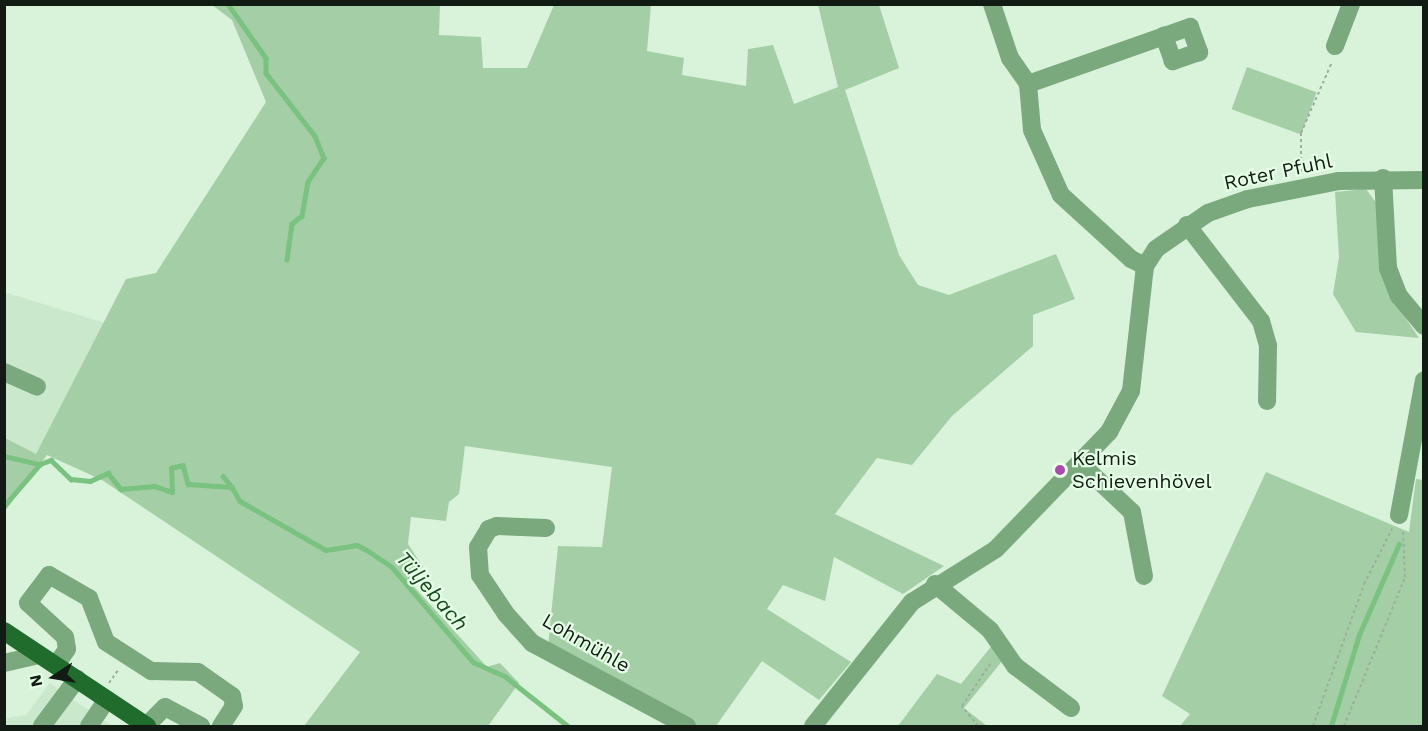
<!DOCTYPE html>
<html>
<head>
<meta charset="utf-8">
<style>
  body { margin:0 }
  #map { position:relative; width:1428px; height:731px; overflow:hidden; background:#d9f2da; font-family:"Work Sans",sans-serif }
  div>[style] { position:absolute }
  .built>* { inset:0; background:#cae8cb }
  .green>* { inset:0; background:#a4cfa6; transform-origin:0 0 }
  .stream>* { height:4.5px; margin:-2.25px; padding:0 2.25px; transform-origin:2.25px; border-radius:2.25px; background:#79c27f }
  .path>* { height:2px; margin-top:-1px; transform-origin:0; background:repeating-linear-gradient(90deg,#9baf9c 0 3px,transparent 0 6px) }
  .minor>* { height:18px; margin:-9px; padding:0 9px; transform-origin:9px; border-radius:9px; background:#7aa97d }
  .major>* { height:18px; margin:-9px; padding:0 9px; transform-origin:9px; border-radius:9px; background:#206c2d }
  .dots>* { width:16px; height:16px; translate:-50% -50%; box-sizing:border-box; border:3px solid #e6ffe7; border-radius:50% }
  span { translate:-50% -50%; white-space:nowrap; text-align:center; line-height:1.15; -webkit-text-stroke:4.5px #e6ffe7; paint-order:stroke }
  .street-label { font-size:20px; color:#121b13 }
  .poi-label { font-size:20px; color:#121b13 }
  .left { translate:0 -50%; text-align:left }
  .water-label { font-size:21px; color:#15491d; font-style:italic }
  .frame { position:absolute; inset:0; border:6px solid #121b13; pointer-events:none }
  .north { position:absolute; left:24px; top:647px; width:60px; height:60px; -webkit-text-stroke:4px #e6ffe7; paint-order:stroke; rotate:258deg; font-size:16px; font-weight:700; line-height:24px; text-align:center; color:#121b13 }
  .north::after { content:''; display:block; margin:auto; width:21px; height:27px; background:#121b13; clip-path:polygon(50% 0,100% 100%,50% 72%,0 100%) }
</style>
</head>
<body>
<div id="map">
  <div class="built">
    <div style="clip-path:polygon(4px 292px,105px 323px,36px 455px,5px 438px)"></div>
    <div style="clip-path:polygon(50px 683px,65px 694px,112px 726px,5px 726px,7px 718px,26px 715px)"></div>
  </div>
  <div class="green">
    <div style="clip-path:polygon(212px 5px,440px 5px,439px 35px,481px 37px,483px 68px,527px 68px,554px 5px,651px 5px,647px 51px,684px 58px,682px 75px,746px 86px,748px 49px,773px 45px,794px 104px,838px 87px,818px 5px,879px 5px,899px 68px,845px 90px,899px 255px,918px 285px,949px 295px,1056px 254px,1075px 299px,1033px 315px,1033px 346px,952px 416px,912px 465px,877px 458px,835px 514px,944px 566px,903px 594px,834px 557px,825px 601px,783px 585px,767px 609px,851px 662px,819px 700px,762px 661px,716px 726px,697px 726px,548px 646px,558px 546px,602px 547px,612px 467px,465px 446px,459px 494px,449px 502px,446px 521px,411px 517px,408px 544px,423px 567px,408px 580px,487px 667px,500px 663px,519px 683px,488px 726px,304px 726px,360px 652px,102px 480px,47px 455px,5px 511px,5px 438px,36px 454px,126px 279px,156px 273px,266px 102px,232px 20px)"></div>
    <div style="left:1247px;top:67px;width:74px;height:45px;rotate:20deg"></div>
    <div style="clip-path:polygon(1366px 189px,1377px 204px,1397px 305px,1419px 338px,1356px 332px,1333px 294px,1339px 257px,1335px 192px)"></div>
    <div style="clip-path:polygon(1266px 472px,1409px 532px,1416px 479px,1423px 480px,1423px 726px,1180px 726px,1190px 714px,1162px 696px)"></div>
    <div style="clip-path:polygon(994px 643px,1003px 660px,964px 708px,987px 726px,898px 726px,937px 674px,961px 684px)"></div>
  </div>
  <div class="stream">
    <div style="left:228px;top:4px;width:66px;rotate:54.9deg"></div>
    <div style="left:266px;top:58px;width:15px;rotate:90deg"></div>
    <div style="left:266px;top:73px;width:80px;rotate:52.1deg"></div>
    <div style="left:315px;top:136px;width:24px;rotate:68deg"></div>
    <div style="left:324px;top:158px;width:29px;rotate:124deg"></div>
    <div style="left:308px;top:182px;width:35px;rotate:100deg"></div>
    <div style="left:302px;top:216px;width:13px;rotate:141deg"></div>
    <div style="left:292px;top:224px;width:36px;rotate:98deg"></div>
    <div style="left:4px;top:456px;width:37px;rotate:13deg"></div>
    <div style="left:40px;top:464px;width:12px;rotate:-20deg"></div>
    <div style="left:51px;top:460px;width:28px;rotate:44deg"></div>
    <div style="left:71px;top:479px;width:19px;rotate:6deg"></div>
    <div style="left:90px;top:481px;width:20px;rotate:-24deg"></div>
    <div style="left:108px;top:473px;width:21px;rotate:51deg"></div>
    <div style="left:121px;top:489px;width:33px;rotate:-5deg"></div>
    <div style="left:154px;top:486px;width:19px;rotate:18deg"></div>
    <div style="left:172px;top:492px;width:24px;rotate:-92deg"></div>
    <div style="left:171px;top:468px;width:12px;rotate:-14deg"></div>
    <div style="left:183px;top:465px;width:20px;rotate:75deg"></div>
    <div style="left:188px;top:484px;width:44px;rotate:3.9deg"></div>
    <div style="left:232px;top:487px;width:16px;rotate:60deg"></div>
    <div style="left:240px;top:501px;width:99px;rotate:29.7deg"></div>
    <div style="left:326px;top:550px;width:31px;rotate:-9deg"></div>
    <div style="left:357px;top:545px;width:11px;rotate:27deg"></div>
    <div style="left:367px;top:550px;width:30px;rotate:34deg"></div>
    <div style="left:392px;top:567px;width:125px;rotate:49.5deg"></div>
    <div style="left:473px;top:662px;width:36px;rotate:24deg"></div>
    <div style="left:506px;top:677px;width:79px;rotate:38.3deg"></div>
    <div style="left:223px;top:476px;width:14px;rotate:51deg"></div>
    <div style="left:4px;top:506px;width:55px;rotate:-49.4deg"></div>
    <div style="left:1331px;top:726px;width:95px;rotate:-72.9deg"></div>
    <div style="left:1359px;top:635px;width:99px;rotate:-66.3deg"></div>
  </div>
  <div class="path">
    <div style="left:1301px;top:172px;width:39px;rotate:-90deg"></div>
    <div style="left:1301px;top:133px;width:77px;rotate:-66.4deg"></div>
    <div style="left:109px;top:683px;width:16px;rotate:-55deg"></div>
    <div style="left:978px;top:726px;width:26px;rotate:-129deg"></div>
    <div style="left:962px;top:706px;width:54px;rotate:-56.3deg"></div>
    <div style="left:1313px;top:726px;width:151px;rotate:-70.2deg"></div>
    <div style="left:1364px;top:584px;width:62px;rotate:-63deg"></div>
    <div style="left:1344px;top:726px;width:161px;rotate:-67.7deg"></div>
    <div style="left:1405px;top:577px;width:48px;rotate:-92.4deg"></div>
  </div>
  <div class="minor">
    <div style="left:992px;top:4px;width:57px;rotate:71.6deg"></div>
    <div style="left:1010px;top:58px;width:32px;rotate:55deg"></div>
    <div style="left:1028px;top:84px;width:46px;rotate:85deg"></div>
    <div style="left:1032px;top:130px;width:71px;rotate:66deg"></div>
    <div style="left:1061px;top:195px;width:95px;rotate:42.4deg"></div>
    <div style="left:1131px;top:259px;width:16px;rotate:27deg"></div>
    <div style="left:1335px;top:46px;width:45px;rotate:-69.1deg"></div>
    <div style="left:1028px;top:84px;width:172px;rotate:-19.4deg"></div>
    <div style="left:1190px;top:27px;width:27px;rotate:70deg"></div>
    <div style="left:1199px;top:52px;width:28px;rotate:161deg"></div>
    <div style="left:1173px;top:61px;width:27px;rotate:-110deg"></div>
    <div style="left:1383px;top:178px;width:90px;rotate:86.8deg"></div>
    <div style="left:1388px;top:268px;width:30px;rotate:69deg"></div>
    <div style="left:1399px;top:296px;width:39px;rotate:50deg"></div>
    <div style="left:1187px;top:225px;width:121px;rotate:52.4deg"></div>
    <div style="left:1261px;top:321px;width:26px;rotate:74deg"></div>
    <div style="left:1268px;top:346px;width:55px;rotate:91deg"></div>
    <div style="left:4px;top:372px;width:36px;rotate:24deg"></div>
    <div style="left:1080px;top:463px;width:71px;rotate:43.3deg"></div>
    <div style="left:1132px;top:512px;width:65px;rotate:79.4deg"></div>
    <div style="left:1399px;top:515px;width:137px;rotate:-79.5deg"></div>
    <div style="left:546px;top:528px;width:49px;rotate:-177.7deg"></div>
    <div style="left:497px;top:526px;width:9px;rotate:159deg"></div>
    <div style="left:489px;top:529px;width:21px;rotate:121deg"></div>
    <div style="left:478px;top:547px;width:28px;rotate:86deg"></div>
    <div style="left:480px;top:575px;width:47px;rotate:56.3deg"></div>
    <div style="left:506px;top:614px;width:39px;rotate:48deg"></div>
    <div style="left:532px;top:643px;width:176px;rotate:28.2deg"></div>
    <div style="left:935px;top:584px;width:72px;rotate:39.9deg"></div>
    <div style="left:990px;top:630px;width:44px;rotate:55.2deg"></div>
    <div style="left:1015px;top:666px;width:70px;rotate:36.9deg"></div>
    <div style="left:4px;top:663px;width:36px;rotate:-13deg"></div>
    <div style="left:56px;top:665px;width:19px;rotate:-55deg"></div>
    <div style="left:67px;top:649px;width:12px;rotate:-99deg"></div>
    <div style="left:65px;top:637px;width:50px;rotate:-137.4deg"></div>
    <div style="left:28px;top:603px;width:35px;rotate:-53deg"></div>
    <div style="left:49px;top:575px;width:46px;rotate:29.9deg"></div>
    <div style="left:89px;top:598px;width:47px;rotate:68.9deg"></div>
    <div style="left:106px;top:642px;width:54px;rotate:32.8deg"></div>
    <div style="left:151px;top:671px;width:47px;rotate:1.2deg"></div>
    <div style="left:198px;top:672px;width:42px;rotate:35.2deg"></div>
    <div style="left:232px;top:696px;width:10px;rotate:79deg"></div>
    <div style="left:234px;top:706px;width:24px;rotate:123deg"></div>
    <div style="left:42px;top:726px;width:59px;rotate:-53.3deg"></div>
    <div style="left:89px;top:726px;width:32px;rotate:-56deg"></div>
    <div style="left:146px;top:726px;width:27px;rotate:-45deg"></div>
    <div style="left:165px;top:707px;width:41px;rotate:27.8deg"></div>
    <div style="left:813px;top:726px;width:159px;rotate:-51.4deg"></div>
    <div style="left:912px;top:602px;width:99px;rotate:-32.2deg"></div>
    <div style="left:996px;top:549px;width:163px;rotate:-46deg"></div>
    <div style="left:1109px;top:432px;width:47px;rotate:-61.8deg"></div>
    <div style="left:1131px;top:391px;width:126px;rotate:-83.6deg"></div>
    <div style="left:1145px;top:266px;width:20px;rotate:-57deg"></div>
    <div style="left:1156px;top:249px;width:63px;rotate:-34.7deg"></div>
    <div style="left:1208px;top:213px;width:42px;rotate:-19.3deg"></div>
    <div style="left:1248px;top:199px;width:93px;rotate:-11.2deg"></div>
    <div style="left:1339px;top:181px;width:85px;rotate:-0.7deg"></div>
  </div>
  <div class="major">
    <div style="left:4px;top:631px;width:172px;rotate:33.6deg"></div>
  </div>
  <div class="dots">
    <div style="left:1060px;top:470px;background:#ac4ab0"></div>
  </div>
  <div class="street-label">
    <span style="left:1278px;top:172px;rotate:-12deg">Roter Pfuhl</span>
    <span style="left:586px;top:643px;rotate:30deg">Lohmühle</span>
  </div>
  <div class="poi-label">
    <span class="left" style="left:1072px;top:470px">Kelmis<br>Schievenhövel</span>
  </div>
  <div class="water-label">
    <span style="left:432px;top:591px;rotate:49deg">Tüljebach</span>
  </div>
  <div class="frame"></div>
  <div class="north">N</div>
</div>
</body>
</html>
